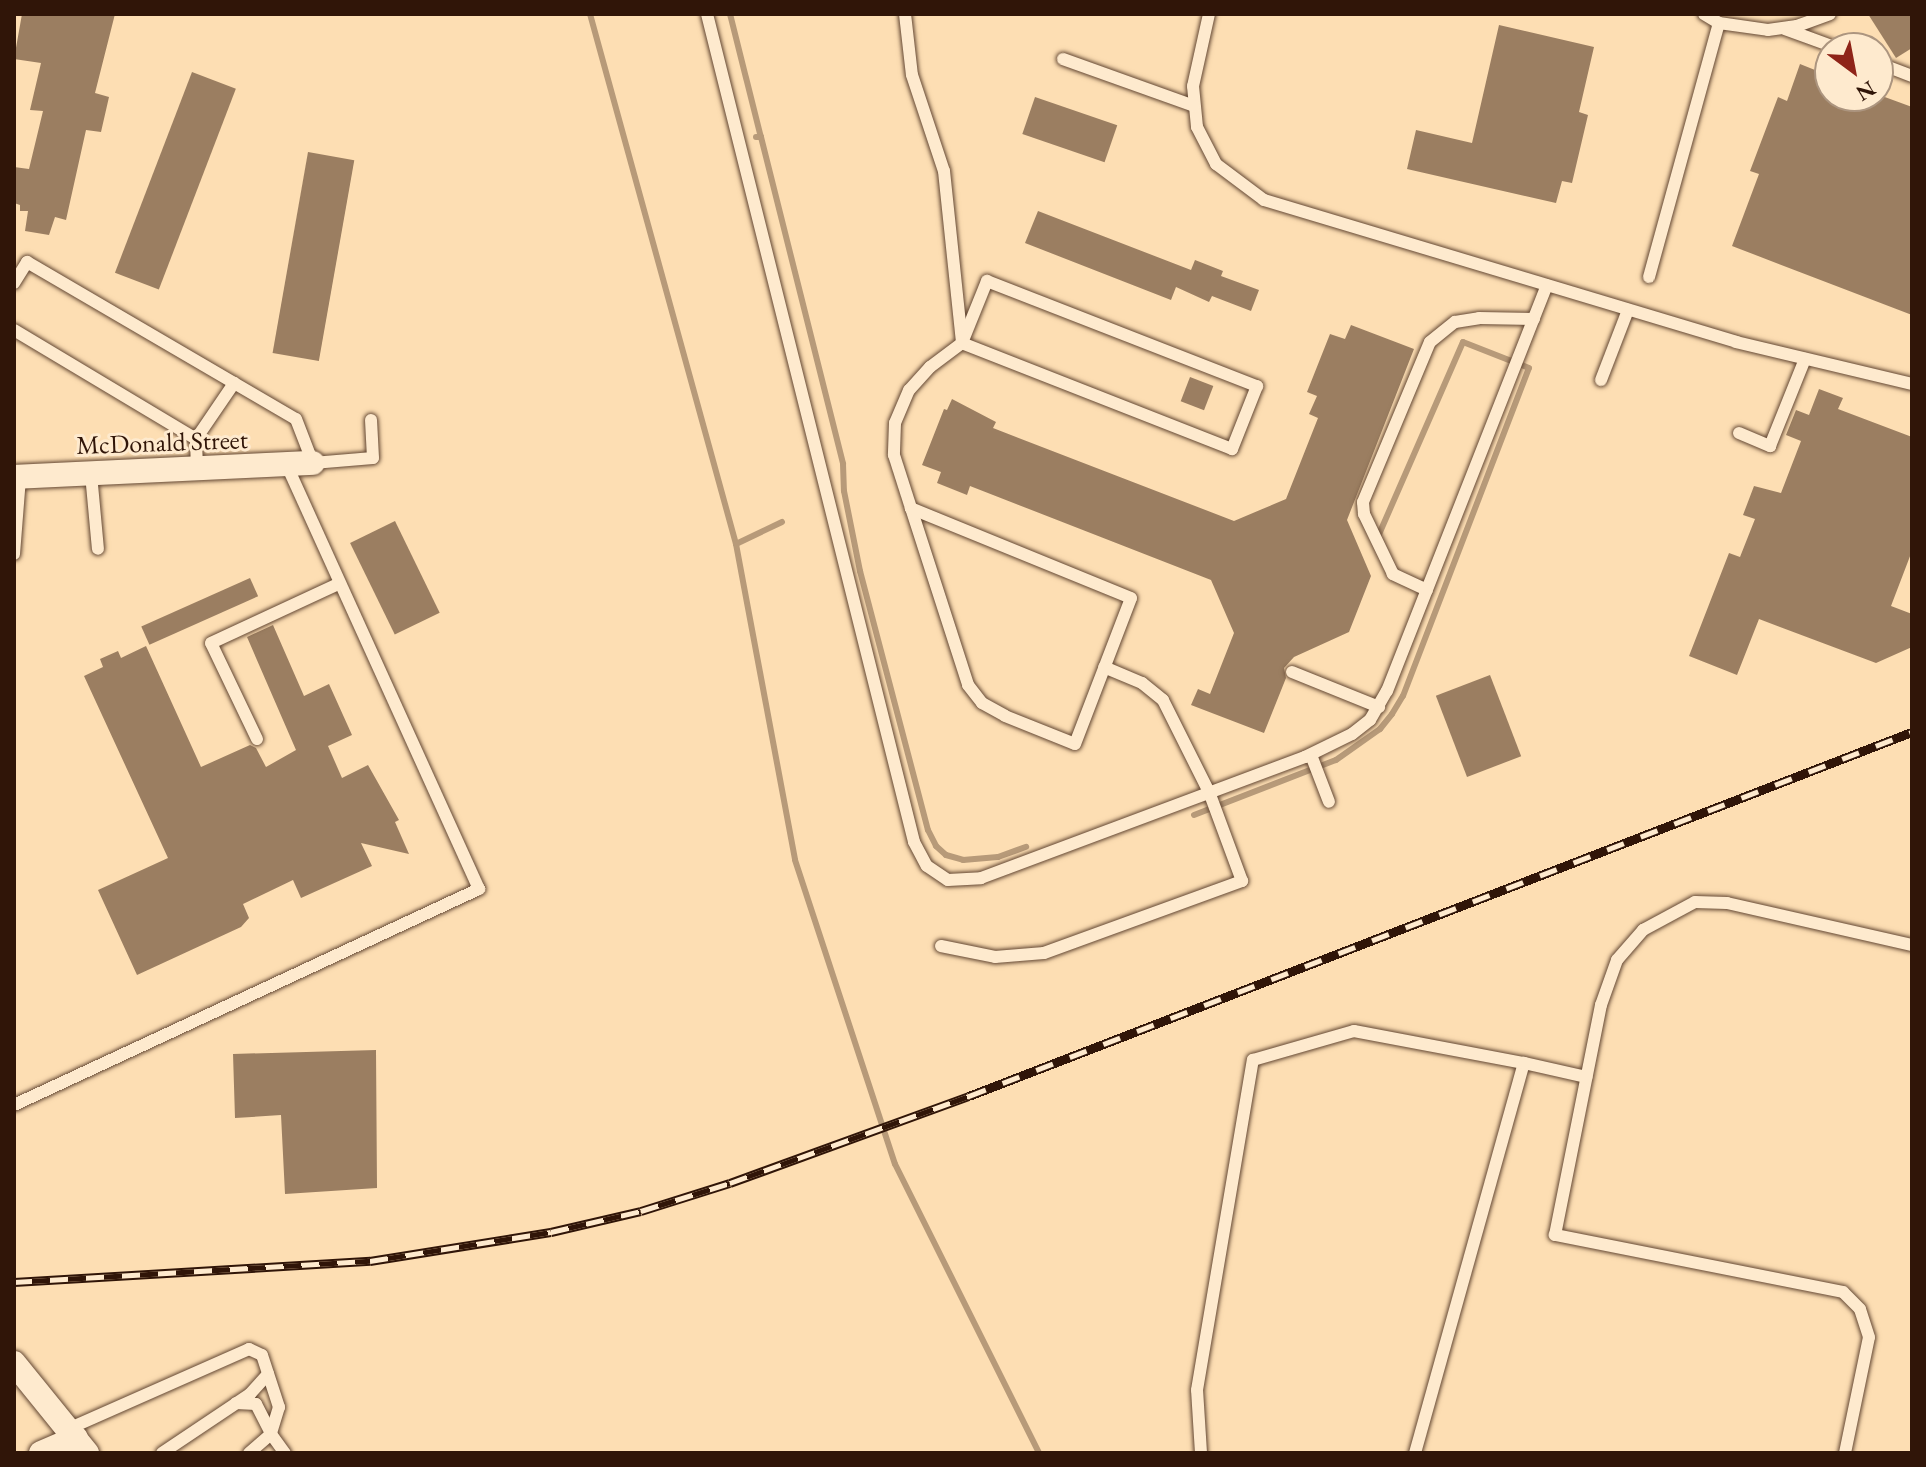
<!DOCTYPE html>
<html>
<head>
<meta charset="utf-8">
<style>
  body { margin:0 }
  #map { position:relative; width:1926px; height:1467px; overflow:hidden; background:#fddeb3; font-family:"EB Garamond",serif }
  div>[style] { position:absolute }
  .stream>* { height:6px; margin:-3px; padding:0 3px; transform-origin:3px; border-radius:3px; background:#b79a79 }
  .building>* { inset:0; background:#9b7e61; transform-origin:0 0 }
  .roads { filter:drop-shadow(0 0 2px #634733) drop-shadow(0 0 2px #634733) }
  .service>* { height:12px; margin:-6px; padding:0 6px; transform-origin:6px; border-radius:6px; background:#feeace }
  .minor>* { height:24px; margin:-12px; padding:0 12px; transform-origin:12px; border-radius:12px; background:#feeace }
  .rail>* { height:9px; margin-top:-4.5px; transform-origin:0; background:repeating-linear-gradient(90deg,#feeace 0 18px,#301508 0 36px); box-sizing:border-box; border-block:2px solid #301508 }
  span { translate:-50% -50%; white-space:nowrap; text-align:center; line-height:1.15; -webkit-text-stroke:6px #feeace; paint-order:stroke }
  .street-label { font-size:26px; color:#301508 }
  .frame { position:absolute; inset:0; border:16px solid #301508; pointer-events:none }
  .north { position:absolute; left:1814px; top:32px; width:80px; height:80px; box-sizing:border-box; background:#feeace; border:2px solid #ac957f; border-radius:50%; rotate:148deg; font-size:22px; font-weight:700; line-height:32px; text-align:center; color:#301508 }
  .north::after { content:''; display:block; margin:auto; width:28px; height:36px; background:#8f2418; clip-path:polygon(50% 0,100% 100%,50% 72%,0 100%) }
</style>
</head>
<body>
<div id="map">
  <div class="stream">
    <div style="left:590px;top:14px;width:550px;rotate:74.6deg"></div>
    <div style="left:736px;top:544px;width:321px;rotate:79.4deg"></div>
    <div style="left:795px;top:860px;width:320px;rotate:71.8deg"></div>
    <div style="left:895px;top:1164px;width:323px;rotate:63.5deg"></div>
    <div style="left:730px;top:14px;width:127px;rotate:75.9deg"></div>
    <div style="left:761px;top:137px;width:5px;rotate:180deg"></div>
    <div style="left:761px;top:137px;width:337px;rotate:75.9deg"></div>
    <div style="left:843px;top:464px;width:27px;rotate:88deg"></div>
    <div style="left:844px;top:491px;width:82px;rotate:78.7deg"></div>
    <div style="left:860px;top:571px;width:268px;rotate:75.3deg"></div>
    <div style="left:928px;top:830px;width:18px;rotate:63deg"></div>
    <div style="left:936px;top:846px;width:13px;rotate:42deg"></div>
    <div style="left:946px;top:855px;width:18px;rotate:16deg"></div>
    <div style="left:963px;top:860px;width:35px;rotate:-5deg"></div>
    <div style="left:998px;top:857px;width:30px;rotate:-20deg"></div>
    <div style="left:736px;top:544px;width:51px;rotate:-25.6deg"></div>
    <div style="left:1194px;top:815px;width:152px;rotate:-21.2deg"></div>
    <div style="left:1336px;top:760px;width:54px;rotate:-35.2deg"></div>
    <div style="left:1380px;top:729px;width:19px;rotate:-51deg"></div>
    <div style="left:1392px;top:714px;width:21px;rotate:-59deg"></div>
    <div style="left:1403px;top:696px;width:351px;rotate:-69deg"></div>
    <div style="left:1529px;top:368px;width:71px;rotate:-158.5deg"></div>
    <div style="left:1463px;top:342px;width:213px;rotate:113.6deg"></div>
  </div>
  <div class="building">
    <div style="clip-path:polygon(22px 14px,115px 14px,95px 93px,109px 97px,101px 132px,86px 130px,66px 220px,55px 217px,49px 235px,25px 231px,28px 211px,20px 211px,20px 205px,14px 203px,14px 167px,29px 169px,43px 111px,30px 110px,41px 63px,14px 59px)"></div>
    <div style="clip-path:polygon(1868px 14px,1912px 14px,1912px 48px,1896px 58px)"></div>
    <div style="clip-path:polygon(1499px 25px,1594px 47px,1579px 112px,1588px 115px,1572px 183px,1562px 181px,1556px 203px,1407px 169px,1416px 130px,1472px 143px)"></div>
    <div style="clip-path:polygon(1800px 64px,1830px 76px,1830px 96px,1882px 96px,1912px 107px,1912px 315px,1732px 246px,1759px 174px,1750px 171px,1778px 97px,1787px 101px)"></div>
    <div style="left:192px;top:72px;width:47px;height:215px;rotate:21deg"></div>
    <div style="left:1035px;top:97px;width:87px;height:39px;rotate:19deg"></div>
    <div style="left:308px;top:152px;width:47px;height:204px;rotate:10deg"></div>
    <div style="clip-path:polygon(1038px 211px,1191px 270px,1195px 260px,1223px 271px,1221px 276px,1259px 290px,1251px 311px,1212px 296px,1209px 302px,1176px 287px,1171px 300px,1025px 243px)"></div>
    <div style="clip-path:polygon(1351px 325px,1414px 349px,1347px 520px,1371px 576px,1349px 632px,1294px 657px,1284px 668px,1286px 678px,1264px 733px,1191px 705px,1198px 689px,1210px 694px,1234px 633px,1211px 580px,970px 486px,967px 495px,937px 483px,941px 472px,922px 465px,944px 409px,947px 410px,952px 399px,996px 422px,993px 428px,1234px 521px,1286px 499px,1318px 418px,1309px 414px,1317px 396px,1307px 392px,1330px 334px,1345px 339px)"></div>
    <div style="left:1190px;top:377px;width:25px;height:26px;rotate:21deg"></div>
    <div style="clip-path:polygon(1819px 389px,1843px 398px,1838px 409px,1912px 437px,1912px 551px,1891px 606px,1912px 614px,1912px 647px,1876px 663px,1759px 619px,1737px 675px,1689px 656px,1729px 553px,1740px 557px,1755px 519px,1743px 515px,1754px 486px,1781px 493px,1801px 441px,1786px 435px,1796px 410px,1809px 415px)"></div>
    <div style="left:395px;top:521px;width:102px;height:50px;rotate:64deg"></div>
    <div style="left:250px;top:578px;width:20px;height:119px;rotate:66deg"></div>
    <div style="clip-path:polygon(273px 625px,304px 696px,329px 684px,352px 735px,328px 746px,342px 778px,368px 765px,399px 820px,395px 822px,409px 854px,361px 843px,372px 866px,301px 898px,293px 880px,243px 904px,249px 918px,241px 927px,137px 975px,98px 890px,168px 858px,84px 676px,103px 667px,100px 659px,118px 651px,121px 658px,146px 646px,201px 767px,250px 745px,256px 748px,266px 767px,296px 750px,247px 637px)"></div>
    <div style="left:1490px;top:675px;width:87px;height:58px;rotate:69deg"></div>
    <div style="clip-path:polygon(376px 1050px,377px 1188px,285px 1194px,281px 1115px,235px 1118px,233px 1054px)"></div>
  </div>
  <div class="roads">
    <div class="service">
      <div style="left:707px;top:14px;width:853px;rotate:75.96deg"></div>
      <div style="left:914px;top:842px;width:27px;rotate:62deg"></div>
      <div style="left:927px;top:866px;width:25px;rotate:34deg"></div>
      <div style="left:948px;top:880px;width:33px;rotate:-3deg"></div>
      <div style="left:981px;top:878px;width:346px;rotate:-20.5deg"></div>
      <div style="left:1305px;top:757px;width:52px;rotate:-26.1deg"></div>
      <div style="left:1352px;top:734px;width:23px;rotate:-38deg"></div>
      <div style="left:1370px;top:720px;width:34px;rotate:-60deg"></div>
      <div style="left:1387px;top:691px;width:436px;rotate:-68.5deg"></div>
      <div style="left:905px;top:14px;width:61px;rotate:83.5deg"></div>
      <div style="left:912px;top:75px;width:101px;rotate:71.6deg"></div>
      <div style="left:944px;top:171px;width:173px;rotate:84deg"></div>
      <div style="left:962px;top:343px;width:40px;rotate:143deg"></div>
      <div style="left:930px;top:367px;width:31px;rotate:132deg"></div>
      <div style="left:909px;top:390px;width:36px;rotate:113deg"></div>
      <div style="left:895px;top:423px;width:32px;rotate:92deg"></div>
      <div style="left:894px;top:455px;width:56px;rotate:72.2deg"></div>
      <div style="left:911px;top:508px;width:186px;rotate:72.1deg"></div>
      <div style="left:968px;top:685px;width:23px;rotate:52deg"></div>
      <div style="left:982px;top:703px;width:26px;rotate:29deg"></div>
      <div style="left:1005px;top:716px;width:75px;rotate:21.8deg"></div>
      <div style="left:1075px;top:744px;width:156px;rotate:-69deg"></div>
      <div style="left:1131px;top:598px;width:238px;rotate:-157.8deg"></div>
      <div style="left:1209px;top:14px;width:74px;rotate:102.5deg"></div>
      <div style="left:1193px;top:86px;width:41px;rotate:84.4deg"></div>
      <div style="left:1197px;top:127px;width:42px;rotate:62.8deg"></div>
      <div style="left:1216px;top:164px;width:60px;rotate:36.9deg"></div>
      <div style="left:1264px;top:200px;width:493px;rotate:16.7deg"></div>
      <div style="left:1736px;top:342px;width:181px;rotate:13.4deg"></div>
      <div style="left:1704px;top:14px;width:17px;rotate:31deg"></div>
      <div style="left:1719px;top:23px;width:49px;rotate:8.1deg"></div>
      <div style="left:1768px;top:30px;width:29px;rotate:-8deg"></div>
      <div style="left:1797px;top:26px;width:35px;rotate:-20deg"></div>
      <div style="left:1785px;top:29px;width:55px;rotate:20.1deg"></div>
      <div style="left:1063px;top:59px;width:139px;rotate:19.7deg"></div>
      <div style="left:1878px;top:63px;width:36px;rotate:21deg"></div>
      <div style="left:1649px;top:277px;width:263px;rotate:-74.6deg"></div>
      <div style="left:987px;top:281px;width:290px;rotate:21.3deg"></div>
      <div style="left:1257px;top:386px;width:68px;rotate:111.6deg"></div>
      <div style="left:1232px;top:449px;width:290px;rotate:-158.6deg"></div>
      <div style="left:962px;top:343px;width:67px;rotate:-68deg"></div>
      <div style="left:14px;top:283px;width:25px;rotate:-58deg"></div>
      <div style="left:27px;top:262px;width:311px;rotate:30.3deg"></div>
      <div style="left:296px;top:419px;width:47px;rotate:68.9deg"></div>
      <div style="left:313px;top:463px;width:60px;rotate:-4.8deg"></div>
      <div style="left:373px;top:458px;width:38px;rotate:-93deg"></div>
      <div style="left:14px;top:330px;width:212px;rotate:30.9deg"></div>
      <div style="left:1601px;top:380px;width:75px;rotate:-68.9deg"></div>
      <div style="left:1739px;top:433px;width:34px;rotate:23deg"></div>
      <div style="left:1770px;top:446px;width:94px;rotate:-68.1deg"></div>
      <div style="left:197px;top:469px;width:30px;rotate:-92deg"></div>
      <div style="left:196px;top:439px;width:68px;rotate:-55.8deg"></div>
      <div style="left:91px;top:474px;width:75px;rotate:84.7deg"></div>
      <div style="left:14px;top:554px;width:77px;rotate:-85.5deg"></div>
      <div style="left:1427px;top:590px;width:38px;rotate:-155deg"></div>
      <div style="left:1393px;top:574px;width:67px;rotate:-115.8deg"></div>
      <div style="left:1364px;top:514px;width:12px;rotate:-95deg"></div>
      <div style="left:1363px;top:502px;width:173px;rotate:-67.3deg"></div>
      <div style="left:1430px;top:342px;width:32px;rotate:-39deg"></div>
      <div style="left:1455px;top:322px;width:24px;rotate:-9deg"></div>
      <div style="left:1479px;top:318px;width:55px;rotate:1deg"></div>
      <div style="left:1292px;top:672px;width:94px;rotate:21.9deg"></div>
      <div style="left:257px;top:739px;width:106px;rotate:-115.6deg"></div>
      <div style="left:211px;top:643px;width:142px;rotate:-24.9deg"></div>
      <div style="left:1311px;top:755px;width:50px;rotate:69deg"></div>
      <div style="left:941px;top:946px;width:55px;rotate:11.5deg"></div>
      <div style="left:995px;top:957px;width:49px;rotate:-4.7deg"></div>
      <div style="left:1044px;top:953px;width:211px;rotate:-20deg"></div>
      <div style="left:1242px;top:881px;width:95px;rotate:-110.3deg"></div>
      <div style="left:1209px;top:792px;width:103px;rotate:-116.6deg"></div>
      <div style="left:1163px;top:700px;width:27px;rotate:-141deg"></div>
      <div style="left:1142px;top:683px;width:41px;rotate:-157.2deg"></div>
      <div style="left:14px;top:1105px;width:513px;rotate:-24.92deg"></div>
      <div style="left:479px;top:889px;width:465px;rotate:-114.4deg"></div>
      <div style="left:236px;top:1403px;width:20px;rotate:3deg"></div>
      <div style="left:256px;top:1404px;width:34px;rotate:63deg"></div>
      <div style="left:271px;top:1434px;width:29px;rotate:139deg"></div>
      <div style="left:68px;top:1429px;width:198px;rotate:-23.8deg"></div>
      <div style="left:249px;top:1349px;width:14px;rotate:25deg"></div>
      <div style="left:262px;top:1355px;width:55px;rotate:71.9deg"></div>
      <div style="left:279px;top:1407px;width:28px;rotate:107deg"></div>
      <div style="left:271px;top:1434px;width:24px;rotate:54deg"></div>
      <div style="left:162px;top:1453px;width:106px;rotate:-33.8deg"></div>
      <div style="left:250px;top:1394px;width:27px;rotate:-48deg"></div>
      <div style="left:1201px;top:1453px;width:63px;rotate:-93.6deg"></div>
      <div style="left:1197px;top:1390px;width:335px;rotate:-80.4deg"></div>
      <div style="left:1253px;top:1060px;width:105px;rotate:-16deg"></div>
      <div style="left:1354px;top:1031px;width:173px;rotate:10.7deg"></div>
      <div style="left:1415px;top:1453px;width:405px;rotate:-74.4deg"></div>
      <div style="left:1524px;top:1063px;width:64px;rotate:12.7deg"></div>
      <div style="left:1845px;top:1453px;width:118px;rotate:-78.3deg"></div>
      <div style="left:1869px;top:1337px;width:29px;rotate:-108deg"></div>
      <div style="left:1860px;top:1309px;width:24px;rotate:-135deg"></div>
      <div style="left:1843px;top:1292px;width:294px;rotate:-168.8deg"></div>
      <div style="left:1555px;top:1235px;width:235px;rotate:-78.7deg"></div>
      <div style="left:1601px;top:1005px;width:48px;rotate:-70.4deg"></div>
      <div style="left:1617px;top:960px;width:40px;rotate:-49deg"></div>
      <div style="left:1643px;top:930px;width:59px;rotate:-28.3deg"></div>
      <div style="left:1695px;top:902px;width:32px;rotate:2deg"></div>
      <div style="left:1727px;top:903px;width:190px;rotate:12.8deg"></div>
    </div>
    <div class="minor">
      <div style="left:14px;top:477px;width:299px;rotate:-2.7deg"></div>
      <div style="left:14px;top:1363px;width:116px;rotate:51deg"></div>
      <div style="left:41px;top:1453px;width:38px;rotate:-23deg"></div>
    </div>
  </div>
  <div class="rail">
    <div style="left:14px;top:1282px;width:357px;rotate:-3.4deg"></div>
    <div style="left:370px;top:1261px;width:183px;rotate:-9.1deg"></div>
    <div style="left:551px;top:1232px;width:92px;rotate:-13.1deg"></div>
    <div style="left:641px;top:1211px;width:93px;rotate:-17.5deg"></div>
    <div style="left:730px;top:1183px;width:254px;rotate:-20deg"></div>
    <div style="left:969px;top:1096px;width:1011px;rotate:-21.11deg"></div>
  </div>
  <div class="street-label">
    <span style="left:162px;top:443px;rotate:-2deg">McDonald Street</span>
  </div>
  <div class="frame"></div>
  <div class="north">N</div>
</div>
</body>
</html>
